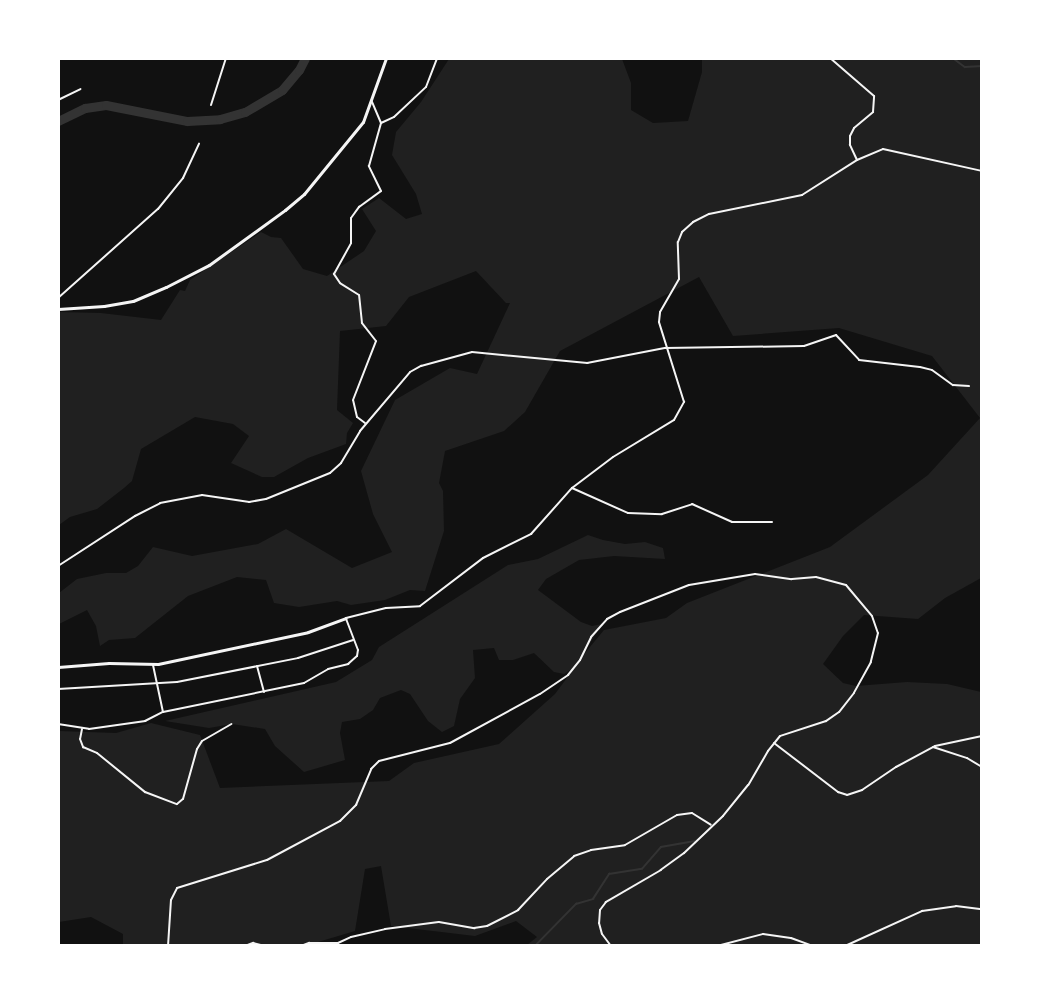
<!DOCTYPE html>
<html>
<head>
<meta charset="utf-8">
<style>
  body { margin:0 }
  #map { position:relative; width:1040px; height:1004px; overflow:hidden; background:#111; font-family:Karla,sans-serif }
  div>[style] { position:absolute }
  .green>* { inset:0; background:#202020 }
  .stream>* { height:1.5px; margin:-0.75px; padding:0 0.75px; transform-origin:0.75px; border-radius:0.75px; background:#333 }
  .river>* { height:9px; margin:-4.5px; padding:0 4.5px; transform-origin:4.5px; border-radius:4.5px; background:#333 }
  .minor>* { height:2px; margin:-1px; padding:0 1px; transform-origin:1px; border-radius:1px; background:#f5f5f5 }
  .tertiary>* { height:3px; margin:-1.5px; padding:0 1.5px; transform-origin:1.5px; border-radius:1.5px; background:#f5f5f5 }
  span { translate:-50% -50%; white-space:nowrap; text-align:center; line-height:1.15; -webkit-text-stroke:6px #fff; paint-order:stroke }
  .frame { position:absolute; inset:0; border:60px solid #fff; pointer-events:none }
</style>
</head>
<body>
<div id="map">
  <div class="green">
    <div style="clip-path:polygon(449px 59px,622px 59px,631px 83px,631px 110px,653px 123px,688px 121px,702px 72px,702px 59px,981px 59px,981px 578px,945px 598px,918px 619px,864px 615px,843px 636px,823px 664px,843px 683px,856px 686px,907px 682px,947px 684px,981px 692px,981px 945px,527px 945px,537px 937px,516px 921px,475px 936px,391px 926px,381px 866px,365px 869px,355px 931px,308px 945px,123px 945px,123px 934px,91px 917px,59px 922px,59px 731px,116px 733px,151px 723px,200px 735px,220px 788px,389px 781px,414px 763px,499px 744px,555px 694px,575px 667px,564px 674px,554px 672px,534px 653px,513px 660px,499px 660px,494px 648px,473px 650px,475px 678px,460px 699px,454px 726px,442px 732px,428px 721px,410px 694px,401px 690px,380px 698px,373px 710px,360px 719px,342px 722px,340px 733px,345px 760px,304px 772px,275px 746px,265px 729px,232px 724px,209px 728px,165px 721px,336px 682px,372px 660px,379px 647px,508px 565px,538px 559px,588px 535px,603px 540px,625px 544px,645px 542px,663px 548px,665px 559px,614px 556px,579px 560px,546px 579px,538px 590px,581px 622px,592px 626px,602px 624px,580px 659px,604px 630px,666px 618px,687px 603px,830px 547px,928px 475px,980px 418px,932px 356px,839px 328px,733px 336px,699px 277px,560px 351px,525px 412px,504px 431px,445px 451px,439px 483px,443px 491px,444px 531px,425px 591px,410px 590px,385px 600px,351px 605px,337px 601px,299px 607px,274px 603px,266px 580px,237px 577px,188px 596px,135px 638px,109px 640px,100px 646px,96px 626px,87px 610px,59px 624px,59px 593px,77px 579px,106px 573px,126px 573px,138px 566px,153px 547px,192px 556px,258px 544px,286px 529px,352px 568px,392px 552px,373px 514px,361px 471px,395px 400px,450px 368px,477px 374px,510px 303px,506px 303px,476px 271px,409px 297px,386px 326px,340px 331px,337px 410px,353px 423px,347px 433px,346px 444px,308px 458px,274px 477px,262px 477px,231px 463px,249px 436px,233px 424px,195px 417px,141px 449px,132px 481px,124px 488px,97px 509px,70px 517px,59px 525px,59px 312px,101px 313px,161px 320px,180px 290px,185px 291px,190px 280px,261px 232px,271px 237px,281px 238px,303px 269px,327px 276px,364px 251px,376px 231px,362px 209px,379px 198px,406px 219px,422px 214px,416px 194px,392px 155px,396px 132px,421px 102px)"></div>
  </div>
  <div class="stream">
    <div style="left:953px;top:58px;width:15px;rotate:37deg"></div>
    <div style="left:965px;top:67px;width:17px;rotate:-3deg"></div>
    <div style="left:535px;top:946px;width:59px;rotate:-45.7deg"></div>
    <div style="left:576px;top:904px;width:18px;rotate:-16deg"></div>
    <div style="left:593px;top:899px;width:30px;rotate:-57deg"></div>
    <div style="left:609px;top:874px;width:33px;rotate:-9deg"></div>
    <div style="left:642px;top:869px;width:29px;rotate:-49deg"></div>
    <div style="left:661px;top:847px;width:34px;rotate:-10deg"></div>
  </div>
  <div class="river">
    <div style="left:58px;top:121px;width:30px;rotate:-26deg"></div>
    <div style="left:85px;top:108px;width:21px;rotate:-8deg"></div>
    <div style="left:106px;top:105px;width:83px;rotate:11.2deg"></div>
    <div style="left:187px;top:121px;width:33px;rotate:-3deg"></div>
    <div style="left:220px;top:119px;width:26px;rotate:-16deg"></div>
    <div style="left:245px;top:112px;width:43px;rotate:-30.7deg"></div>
    <div style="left:282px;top:90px;width:26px;rotate:-50deg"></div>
    <div style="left:299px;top:70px;width:13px;rotate:-63deg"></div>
  </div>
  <div class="minor">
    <div style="left:58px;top:100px;width:25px;rotate:-26deg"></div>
    <div style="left:211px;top:105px;width:49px;rotate:-72.3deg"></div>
    <div style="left:381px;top:123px;width:14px;rotate:-25deg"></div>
    <div style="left:394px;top:117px;width:44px;rotate:-43.2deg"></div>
    <div style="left:426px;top:87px;width:31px;rotate:-69deg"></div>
    <div style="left:857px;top:160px;width:28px;rotate:-23deg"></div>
    <div style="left:883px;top:149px;width:101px;rotate:12.5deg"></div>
    <div style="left:58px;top:298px;width:134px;rotate:-41.7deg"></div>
    <div style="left:158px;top:209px;width:40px;rotate:-51deg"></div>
    <div style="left:183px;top:178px;width:38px;rotate:-65deg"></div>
    <div style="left:365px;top:423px;width:10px;rotate:-143deg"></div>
    <div style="left:357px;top:417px;width:17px;rotate:-103deg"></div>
    <div style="left:353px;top:400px;width:63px;rotate:-68.7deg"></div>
    <div style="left:376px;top:341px;width:23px;rotate:-128deg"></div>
    <div style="left:362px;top:323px;width:28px;rotate:-96deg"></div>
    <div style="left:359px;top:295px;width:22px;rotate:-148deg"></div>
    <div style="left:340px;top:283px;width:11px;rotate:-124deg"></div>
    <div style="left:334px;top:274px;width:35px;rotate:-61deg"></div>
    <div style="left:351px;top:243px;width:25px;rotate:-90deg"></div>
    <div style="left:351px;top:218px;width:14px;rotate:-54deg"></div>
    <div style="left:359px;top:207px;width:27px;rotate:-36deg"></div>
    <div style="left:381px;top:191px;width:28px;rotate:-116deg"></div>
    <div style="left:369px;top:166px;width:45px;rotate:-74.4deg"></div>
    <div style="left:381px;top:123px;width:23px;rotate:-113deg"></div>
    <div style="left:572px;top:488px;width:61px;rotate:24.1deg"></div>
    <div style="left:628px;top:513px;width:34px;rotate:2deg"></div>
    <div style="left:662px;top:514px;width:32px;rotate:-18deg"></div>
    <div style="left:692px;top:504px;width:44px;rotate:24.2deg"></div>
    <div style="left:732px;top:522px;width:40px"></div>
    <div style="left:58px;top:566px;width:92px;rotate:-33deg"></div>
    <div style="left:135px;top:516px;width:28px;rotate:-27deg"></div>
    <div style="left:160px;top:503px;width:43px;rotate:-10.8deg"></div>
    <div style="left:202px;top:495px;width:48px;rotate:8.5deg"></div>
    <div style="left:249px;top:502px;width:17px;rotate:-10deg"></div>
    <div style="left:266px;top:499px;width:69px;rotate:-22.1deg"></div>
    <div style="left:330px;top:473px;width:15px;rotate:-42deg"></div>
    <div style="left:341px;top:463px;width:37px;rotate:-59deg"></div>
    <div style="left:360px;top:431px;width:77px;rotate:-49.7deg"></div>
    <div style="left:410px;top:372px;width:13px;rotate:-29deg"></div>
    <div style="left:421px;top:366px;width:53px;rotate:-15.4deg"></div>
    <div style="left:472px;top:352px;width:116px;rotate:5.5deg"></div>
    <div style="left:587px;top:363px;width:79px;rotate:-10.9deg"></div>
    <div style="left:665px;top:348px;width:139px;rotate:-0.8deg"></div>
    <div style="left:804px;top:346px;width:34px;rotate:-19deg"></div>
    <div style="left:836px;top:335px;width:34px;rotate:47deg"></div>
    <div style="left:859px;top:360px;width:61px;rotate:6.5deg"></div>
    <div style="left:920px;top:367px;width:12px;rotate:14deg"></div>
    <div style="left:932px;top:370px;width:26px;rotate:36deg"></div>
    <div style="left:953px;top:385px;width:16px;rotate:4deg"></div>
    <div style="left:153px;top:665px;width:48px;rotate:78deg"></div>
    <div style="left:257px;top:666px;width:27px;rotate:75deg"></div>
    <div style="left:58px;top:689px;width:119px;rotate:-3.4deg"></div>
    <div style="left:177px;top:682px;width:123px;rotate:-11.2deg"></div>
    <div style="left:298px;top:658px;width:58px;rotate:-18.1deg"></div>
    <div style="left:58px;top:724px;width:31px;rotate:9deg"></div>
    <div style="left:89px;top:729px;width:57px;rotate:-8.1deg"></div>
    <div style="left:145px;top:721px;width:20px;rotate:-27deg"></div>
    <div style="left:163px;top:712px;width:144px;rotate:-11.6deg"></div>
    <div style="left:304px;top:683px;width:28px;rotate:-30deg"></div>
    <div style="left:328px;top:669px;width:21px;rotate:-14deg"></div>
    <div style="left:348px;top:664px;width:12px;rotate:-42deg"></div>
    <div style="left:357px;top:656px;width:6px;rotate:-81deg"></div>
    <div style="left:358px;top:650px;width:34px;rotate:-111deg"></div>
    <div style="left:346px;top:618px;width:41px;rotate:-14deg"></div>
    <div style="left:386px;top:608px;width:34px;rotate:-3deg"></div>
    <div style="left:420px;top:606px;width:79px;rotate:-37.3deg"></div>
    <div style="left:483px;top:558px;width:54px;rotate:-26.6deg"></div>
    <div style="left:531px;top:534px;width:62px;rotate:-48.3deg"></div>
    <div style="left:572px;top:488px;width:51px;rotate:-37.1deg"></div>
    <div style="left:613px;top:457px;width:71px;rotate:-31.2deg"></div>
    <div style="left:674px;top:420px;width:21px;rotate:-61deg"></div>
    <div style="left:684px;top:402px;width:84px;rotate:-107.4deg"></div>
    <div style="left:659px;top:322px;width:10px;rotate:-84deg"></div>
    <div style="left:660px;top:312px;width:38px;rotate:-60deg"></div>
    <div style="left:679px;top:279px;width:37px;rotate:-92deg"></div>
    <div style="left:678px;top:242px;width:11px;rotate:-68deg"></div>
    <div style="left:682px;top:232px;width:15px;rotate:-42deg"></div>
    <div style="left:693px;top:222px;width:18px;rotate:-27deg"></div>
    <div style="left:709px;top:214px;width:95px;rotate:-11.5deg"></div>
    <div style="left:802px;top:195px;width:65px;rotate:-32.5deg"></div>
    <div style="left:857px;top:160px;width:17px;rotate:-115deg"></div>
    <div style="left:850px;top:145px;width:9px;rotate:-90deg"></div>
    <div style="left:850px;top:136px;width:9px;rotate:-63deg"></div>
    <div style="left:854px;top:128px;width:25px;rotate:-40deg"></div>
    <div style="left:873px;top:112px;width:16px;rotate:-86deg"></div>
    <div style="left:874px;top:96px;width:58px;rotate:-139.2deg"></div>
    <div style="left:82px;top:729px;width:10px;rotate:101deg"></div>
    <div style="left:80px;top:739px;width:9px;rotate:69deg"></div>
    <div style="left:83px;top:747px;width:15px;rotate:23deg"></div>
    <div style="left:97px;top:753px;width:62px;rotate:39.1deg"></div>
    <div style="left:145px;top:792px;width:34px;rotate:21deg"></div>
    <div style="left:177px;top:804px;width:8px;rotate:-40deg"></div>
    <div style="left:183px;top:799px;width:52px;rotate:-74.4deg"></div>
    <div style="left:197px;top:749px;width:9px;rotate:-58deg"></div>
    <div style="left:202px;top:741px;width:34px;rotate:-30deg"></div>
    <div style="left:774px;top:743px;width:81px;rotate:37.4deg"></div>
    <div style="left:838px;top:792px;width:9px;rotate:18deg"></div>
    <div style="left:847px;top:795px;width:16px;rotate:-18deg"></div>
    <div style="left:862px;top:790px;width:41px;rotate:-34.1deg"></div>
    <div style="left:896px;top:767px;width:44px;rotate:-28.3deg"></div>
    <div style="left:935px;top:746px;width:48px;rotate:-12deg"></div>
    <div style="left:933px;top:747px;width:36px;rotate:18deg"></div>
    <div style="left:967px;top:758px;width:17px;rotate:31deg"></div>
    <div style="left:168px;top:946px;width:46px;rotate:-86.3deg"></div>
    <div style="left:171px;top:900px;width:13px;rotate:-63deg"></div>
    <div style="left:177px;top:888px;width:94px;rotate:-17.3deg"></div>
    <div style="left:267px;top:860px;width:83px;rotate:-28.1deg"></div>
    <div style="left:340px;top:821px;width:23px;rotate:-45deg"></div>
    <div style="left:356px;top:805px;width:39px;rotate:-67deg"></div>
    <div style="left:371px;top:769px;width:11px;rotate:-45deg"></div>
    <div style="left:379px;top:761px;width:73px;rotate:-14.2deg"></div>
    <div style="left:450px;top:743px;width:102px;rotate:-28.6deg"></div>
    <div style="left:540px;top:694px;width:34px;rotate:-34deg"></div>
    <div style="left:568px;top:675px;width:19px;rotate:-51deg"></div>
    <div style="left:580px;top:660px;width:25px;rotate:-64deg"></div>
    <div style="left:591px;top:637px;width:24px;rotate:-48deg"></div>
    <div style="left:607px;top:619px;width:15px;rotate:-28deg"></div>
    <div style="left:620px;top:612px;width:74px;rotate:-21.4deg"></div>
    <div style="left:689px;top:585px;width:67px;rotate:-9.5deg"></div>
    <div style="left:755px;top:574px;width:37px;rotate:8deg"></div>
    <div style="left:792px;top:579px;width:24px;rotate:-5deg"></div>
    <div style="left:816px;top:577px;width:31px;rotate:15deg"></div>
    <div style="left:846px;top:585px;width:40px;rotate:50deg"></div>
    <div style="left:872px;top:616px;width:18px;rotate:71deg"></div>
    <div style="left:878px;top:633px;width:30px;rotate:104deg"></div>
    <div style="left:871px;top:662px;width:35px;rotate:119deg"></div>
    <div style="left:854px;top:693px;width:24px;rotate:128deg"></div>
    <div style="left:839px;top:712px;width:16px;rotate:145deg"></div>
    <div style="left:826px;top:721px;width:48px;rotate:161.9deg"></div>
    <div style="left:780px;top:736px;width:19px;rotate:129deg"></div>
    <div style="left:768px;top:751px;width:39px;rotate:120deg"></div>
    <div style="left:748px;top:785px;width:40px;rotate:129deg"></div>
    <div style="left:723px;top:816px;width:54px;rotate:136.5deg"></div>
    <div style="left:684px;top:853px;width:29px;rotate:144deg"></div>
    <div style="left:661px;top:870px;width:64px;rotate:149.8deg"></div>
    <div style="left:606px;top:902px;width:10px;rotate:127deg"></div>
    <div style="left:600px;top:910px;width:13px;rotate:94deg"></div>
    <div style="left:599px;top:923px;width:11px;rotate:75deg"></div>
    <div style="left:602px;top:934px;width:15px;rotate:53deg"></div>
    <div style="left:245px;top:946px;width:9px;rotate:-21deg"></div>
    <div style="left:253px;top:943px;width:12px;rotate:14deg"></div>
    <div style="left:301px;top:946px;width:9px;rotate:-21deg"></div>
    <div style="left:309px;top:943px;width:29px"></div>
    <div style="left:338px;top:943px;width:14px;rotate:-25deg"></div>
    <div style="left:351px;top:937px;width:35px;rotate:-13deg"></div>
    <div style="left:385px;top:929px;width:54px;rotate:-7.4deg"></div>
    <div style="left:439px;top:922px;width:36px;rotate:10deg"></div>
    <div style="left:474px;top:928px;width:13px;rotate:-9deg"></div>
    <div style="left:487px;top:926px;width:35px;rotate:-27deg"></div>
    <div style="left:518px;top:910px;width:42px;rotate:-46.9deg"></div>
    <div style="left:547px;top:879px;width:35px;rotate:-40deg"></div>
    <div style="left:574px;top:856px;width:18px;rotate:-19deg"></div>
    <div style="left:591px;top:850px;width:34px;rotate:-8deg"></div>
    <div style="left:625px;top:845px;width:60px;rotate:-30deg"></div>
    <div style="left:677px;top:815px;width:15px;rotate:-8deg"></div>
    <div style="left:692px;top:813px;width:22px;rotate:32deg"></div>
    <div style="left:717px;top:946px;width:48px;rotate:-14.6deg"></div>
    <div style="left:763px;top:934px;width:28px;rotate:8deg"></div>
    <div style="left:791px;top:938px;width:23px;rotate:20deg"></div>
    <div style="left:845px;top:946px;width:85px;rotate:-24.4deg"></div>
    <div style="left:922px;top:911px;width:34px;rotate:-8deg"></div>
    <div style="left:956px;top:906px;width:26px;rotate:7deg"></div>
    <div style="left:952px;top:946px;width:23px"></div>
  </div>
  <div class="tertiary">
    <div style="left:58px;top:309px;width:46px;rotate:-3.7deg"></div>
    <div style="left:104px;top:306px;width:29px;rotate:-10deg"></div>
    <div style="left:133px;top:301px;width:36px;rotate:-23deg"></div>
    <div style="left:166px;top:287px;width:48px;rotate:-27.1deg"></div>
    <div style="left:209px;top:265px;width:94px;rotate:-35.9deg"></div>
    <div style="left:285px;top:210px;width:25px;rotate:-40deg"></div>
    <div style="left:304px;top:194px;width:93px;rotate:-50.7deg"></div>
    <div style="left:363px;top:122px;width:68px;rotate:-70.2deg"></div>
    <div style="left:58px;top:667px;width:51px;rotate:-4.5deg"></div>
    <div style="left:109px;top:663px;width:49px;rotate:1.2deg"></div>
    <div style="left:158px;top:664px;width:153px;rotate:-12deg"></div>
    <div style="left:308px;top:632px;width:40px;rotate:-20.2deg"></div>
  </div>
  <div class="frame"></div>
</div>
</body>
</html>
